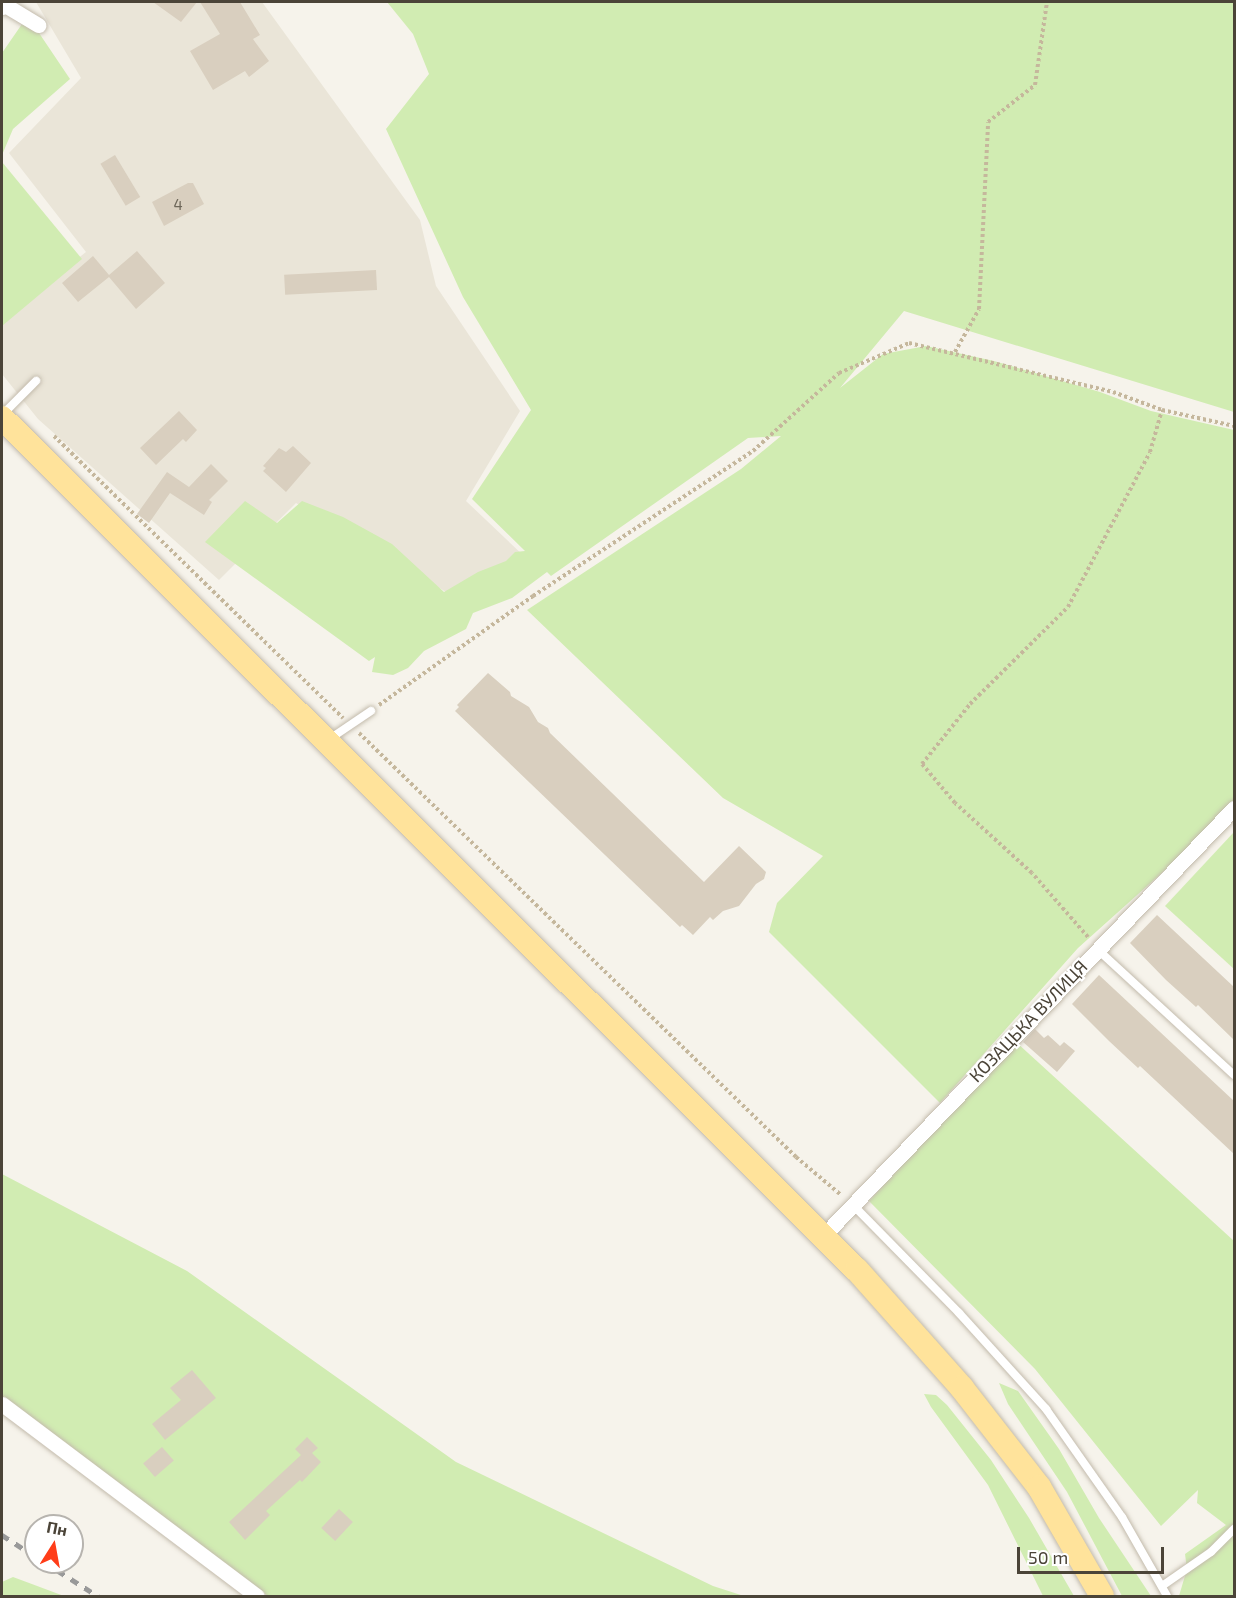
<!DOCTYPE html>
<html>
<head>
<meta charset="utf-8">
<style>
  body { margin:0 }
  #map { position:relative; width:1236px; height:1598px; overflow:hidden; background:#f6f3eb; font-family:"Exo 2",sans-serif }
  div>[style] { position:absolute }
  .residential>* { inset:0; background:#eae5d8 }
  .green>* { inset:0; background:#d1ecb2 }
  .building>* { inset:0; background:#d9cfbf; transform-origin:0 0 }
  .path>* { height:4px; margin-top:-2px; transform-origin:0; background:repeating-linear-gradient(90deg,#c5b79c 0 3px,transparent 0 6px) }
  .roads { filter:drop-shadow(0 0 2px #c3bbac) drop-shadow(0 0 2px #c3bbac) }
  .service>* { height:8px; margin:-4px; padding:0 4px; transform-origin:4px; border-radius:4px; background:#fff }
  .minor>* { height:15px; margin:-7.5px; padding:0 7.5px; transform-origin:7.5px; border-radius:7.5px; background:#fff }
  .primary>* { height:24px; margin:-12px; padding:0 12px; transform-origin:12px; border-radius:12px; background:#ffe39b }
  .rail>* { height:4.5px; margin-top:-2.25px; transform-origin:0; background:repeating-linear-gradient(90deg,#999 0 8px,transparent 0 16px) }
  span { translate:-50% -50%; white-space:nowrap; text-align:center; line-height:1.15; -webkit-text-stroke:4.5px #fff; paint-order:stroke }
  .number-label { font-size:15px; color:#6e675a }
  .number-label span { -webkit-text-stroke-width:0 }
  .street-label { font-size:18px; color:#4b4438 }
  .frame { position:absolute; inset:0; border:3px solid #4b4438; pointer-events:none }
  .north { position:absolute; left:24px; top:1514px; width:60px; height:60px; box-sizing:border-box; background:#fff; border:2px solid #b7b4af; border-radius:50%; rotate:11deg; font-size:16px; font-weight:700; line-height:24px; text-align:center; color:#4b4438 }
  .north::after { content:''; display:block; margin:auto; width:21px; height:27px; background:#ff3d19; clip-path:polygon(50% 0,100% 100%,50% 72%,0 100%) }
  .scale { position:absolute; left:1017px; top:1547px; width:147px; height:27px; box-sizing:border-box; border:3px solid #4b4438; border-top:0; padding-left:8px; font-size:18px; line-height:21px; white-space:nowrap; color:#4b4438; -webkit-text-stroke:4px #fff; paint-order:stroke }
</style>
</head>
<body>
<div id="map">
  <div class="residential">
    <div style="clip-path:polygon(36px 2px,262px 2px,420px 220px,436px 286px,520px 411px,466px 501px,526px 558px,458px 599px,296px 503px,219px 580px,38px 419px,2px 374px,2px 319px,86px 252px,9px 153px,81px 78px)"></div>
  </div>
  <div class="green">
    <div style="clip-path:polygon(387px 2px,1234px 2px,1234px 412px,904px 311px,840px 388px,883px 354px,926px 346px,994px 361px,1100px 392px,1151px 411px,1234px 430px,1234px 800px,1194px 844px,1078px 948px,940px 1103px,769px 932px,777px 903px,823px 856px,723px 798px,527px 610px,741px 469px,781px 436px,748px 438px,551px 576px,547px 572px,512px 598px,473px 613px,466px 629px,424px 651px,408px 668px,393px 675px,372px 672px,375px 657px,369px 661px,205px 542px,245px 501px,277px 523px,302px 501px,343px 517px,392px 544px,444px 592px,478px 572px,506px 561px,515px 552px,525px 551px,472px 499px,531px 410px,463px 297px,386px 129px,429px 74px,413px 34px)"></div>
    <div style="clip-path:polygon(22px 24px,37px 30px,70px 79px,13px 129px,2px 155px,2px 53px)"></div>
    <div style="clip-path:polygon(2px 162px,82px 259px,2px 326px)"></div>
    <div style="clip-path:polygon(1234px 832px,1234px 969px,1165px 906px)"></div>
    <div style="clip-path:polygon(1016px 1042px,1234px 1241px,1234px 1596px,1179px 1596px,1187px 1569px,1185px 1554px,1226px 1525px,1197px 1503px,1198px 1490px,1161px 1526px,1035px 1369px,869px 1201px)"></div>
    <div style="clip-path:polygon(2px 1174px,187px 1271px,456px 1462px,713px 1586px,744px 1596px,268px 1596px,2px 1404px)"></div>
    <div style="clip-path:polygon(999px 1383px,1018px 1391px,1059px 1449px,1099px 1518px,1151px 1596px,1122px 1596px,1067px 1492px,1008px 1404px)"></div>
    <div style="clip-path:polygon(924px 1394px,936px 1395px,947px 1405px,991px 1460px,1029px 1518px,1074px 1596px,1043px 1596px,988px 1485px,931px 1407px)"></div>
    <div style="clip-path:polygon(13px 1577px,64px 1596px,2px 1596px,2px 1582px)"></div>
  </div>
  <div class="building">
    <div style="clip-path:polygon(153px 2px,197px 2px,181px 22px)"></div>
    <div style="clip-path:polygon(200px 2px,240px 2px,260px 35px,253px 39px,269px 61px,249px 77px,245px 71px,213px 90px,190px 51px,220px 34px)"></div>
    <div style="left:115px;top:155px;width:49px;height:17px;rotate:59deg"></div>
    <div style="clip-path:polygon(188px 183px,193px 183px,204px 204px,164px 226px,152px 202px)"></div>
    <div style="clip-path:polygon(137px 251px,165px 283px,136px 309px,109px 277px,78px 302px,62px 283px,93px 256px,109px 275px)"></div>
    <div style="left:376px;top:270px;width:20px;height:92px;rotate:87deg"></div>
    <div style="clip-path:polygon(179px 411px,197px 430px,186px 442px,183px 439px,156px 465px,140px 448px)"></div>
    <div style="clip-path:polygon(293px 446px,311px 463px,286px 492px,263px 471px,266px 468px,263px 466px,279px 448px,286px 452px)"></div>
    <div style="clip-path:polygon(211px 464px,228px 481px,209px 500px,212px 502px,204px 515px,170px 493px,149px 523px,137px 514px,167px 472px,189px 487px)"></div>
    <div style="clip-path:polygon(488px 673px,510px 692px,511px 696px,529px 707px,538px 722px,548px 728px,550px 733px,704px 882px,739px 846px,766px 872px,764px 879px,756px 884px,739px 906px,723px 911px,713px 920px,710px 917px,693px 935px,682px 925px,680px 927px,455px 711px,459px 707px,457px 705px)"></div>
    <div style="clip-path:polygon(1157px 915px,1234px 987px,1234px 1040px,1198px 1005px,1196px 1007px,1166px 980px,1130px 943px)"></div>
    <div style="clip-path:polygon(1099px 975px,1234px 1101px,1234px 1154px,1140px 1066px,1138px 1068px,1109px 1041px,1072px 1004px)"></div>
    <div style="clip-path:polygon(1035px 1029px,1044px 1038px,1048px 1035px,1060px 1046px,1064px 1042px,1075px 1051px,1057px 1072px,1023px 1042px)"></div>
    <div style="clip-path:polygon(192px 1370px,216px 1398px,165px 1440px,152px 1424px,181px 1400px,170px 1388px)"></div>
    <div style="clip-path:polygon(307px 1437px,318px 1448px,312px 1453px,321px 1462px,302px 1482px,300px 1480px,266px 1511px,270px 1515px,245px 1540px,229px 1522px,301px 1455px,295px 1449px)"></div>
    <div style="left:162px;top:1447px;width:18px;height:25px;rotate:49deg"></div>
    <div style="left:339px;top:1509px;width:19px;height:26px;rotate:43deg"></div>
  </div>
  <div class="path">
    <div style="left:955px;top:352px;width:49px;rotate:-60.8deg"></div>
    <div style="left:979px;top:309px;width:187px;rotate:-87.2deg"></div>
    <div style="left:988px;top:122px;width:60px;rotate:-38.2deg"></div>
    <div style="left:1035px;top:85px;width:84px;rotate:-81.8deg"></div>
    <div style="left:54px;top:436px;width:404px;rotate:44.3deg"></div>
    <div style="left:379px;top:705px;width:189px;rotate:-35.3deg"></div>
    <div style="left:533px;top:596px;width:263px;rotate:-33.4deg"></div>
    <div style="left:753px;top:451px;width:116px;rotate:-42.2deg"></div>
    <div style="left:839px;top:373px;width:76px;rotate:-23.2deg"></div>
    <div style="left:909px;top:343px;width:210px;rotate:13.5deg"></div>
    <div style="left:1113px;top:392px;width:52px;rotate:20.2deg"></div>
    <div style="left:1162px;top:410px;width:74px;rotate:12.5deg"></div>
    <div style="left:359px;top:733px;width:609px;rotate:44.13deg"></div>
    <div style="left:796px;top:1157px;width:59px;rotate:40.2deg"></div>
    <div style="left:1088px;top:937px;width:85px;rotate:-131.2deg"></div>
    <div style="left:1032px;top:873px;width:104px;rotate:-137.7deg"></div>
    <div style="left:955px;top:803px;width:51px;rotate:-130.2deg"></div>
    <div style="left:922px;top:764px;width:77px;rotate:-51.3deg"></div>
    <div style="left:970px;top:704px;width:138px;rotate:-44.7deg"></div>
    <div style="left:1068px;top:607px;width:175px;rotate:-62.1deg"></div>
    <div style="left:1150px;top:452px;width:44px;rotate:-74.1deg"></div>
  </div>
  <div class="roads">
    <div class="service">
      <div style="left:3px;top:414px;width:47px;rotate:-45deg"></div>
      <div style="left:328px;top:740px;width:52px;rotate:-34deg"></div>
      <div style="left:1097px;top:949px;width:186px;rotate:42.6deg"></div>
      <div style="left:852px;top:1204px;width:153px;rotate:45.5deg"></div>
      <div style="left:959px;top:1313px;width:130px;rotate:47.8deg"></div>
      <div style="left:1046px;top:1409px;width:132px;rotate:54.9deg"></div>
      <div style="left:1122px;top:1517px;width:91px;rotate:60.3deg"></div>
      <div style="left:1162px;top:1586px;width:60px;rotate:-34.8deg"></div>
      <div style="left:1211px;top:1552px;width:33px;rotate:-45deg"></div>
    </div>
    <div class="minor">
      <div style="left:2px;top:7px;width:4px;rotate:-34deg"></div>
      <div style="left:5px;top:5px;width:39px;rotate:31deg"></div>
      <div style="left:824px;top:1235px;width:592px;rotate:-46.16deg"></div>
      <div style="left:2px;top:1404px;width:319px;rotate:37deg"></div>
    </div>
    <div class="primary">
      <div style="left:2px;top:418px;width:1207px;rotate:44.9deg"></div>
      <div style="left:857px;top:1270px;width:158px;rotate:48.3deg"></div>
      <div style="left:962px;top:1388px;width:125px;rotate:52.1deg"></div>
      <div style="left:1039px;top:1487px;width:126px;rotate:60deg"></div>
    </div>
  </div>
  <div class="rail">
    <div style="left:2px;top:1535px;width:40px;rotate:32.9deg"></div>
    <div style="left:44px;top:1562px;width:64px;rotate:32.2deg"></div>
  </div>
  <div class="number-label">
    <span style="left:178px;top:205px">4</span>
  </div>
  <div class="street-label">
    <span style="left:1028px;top:1021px;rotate:-46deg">КОЗАЦЬКА ВУЛИЦЯ</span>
  </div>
  <div class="frame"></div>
  <div class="north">Пн</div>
  <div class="scale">50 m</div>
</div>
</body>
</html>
